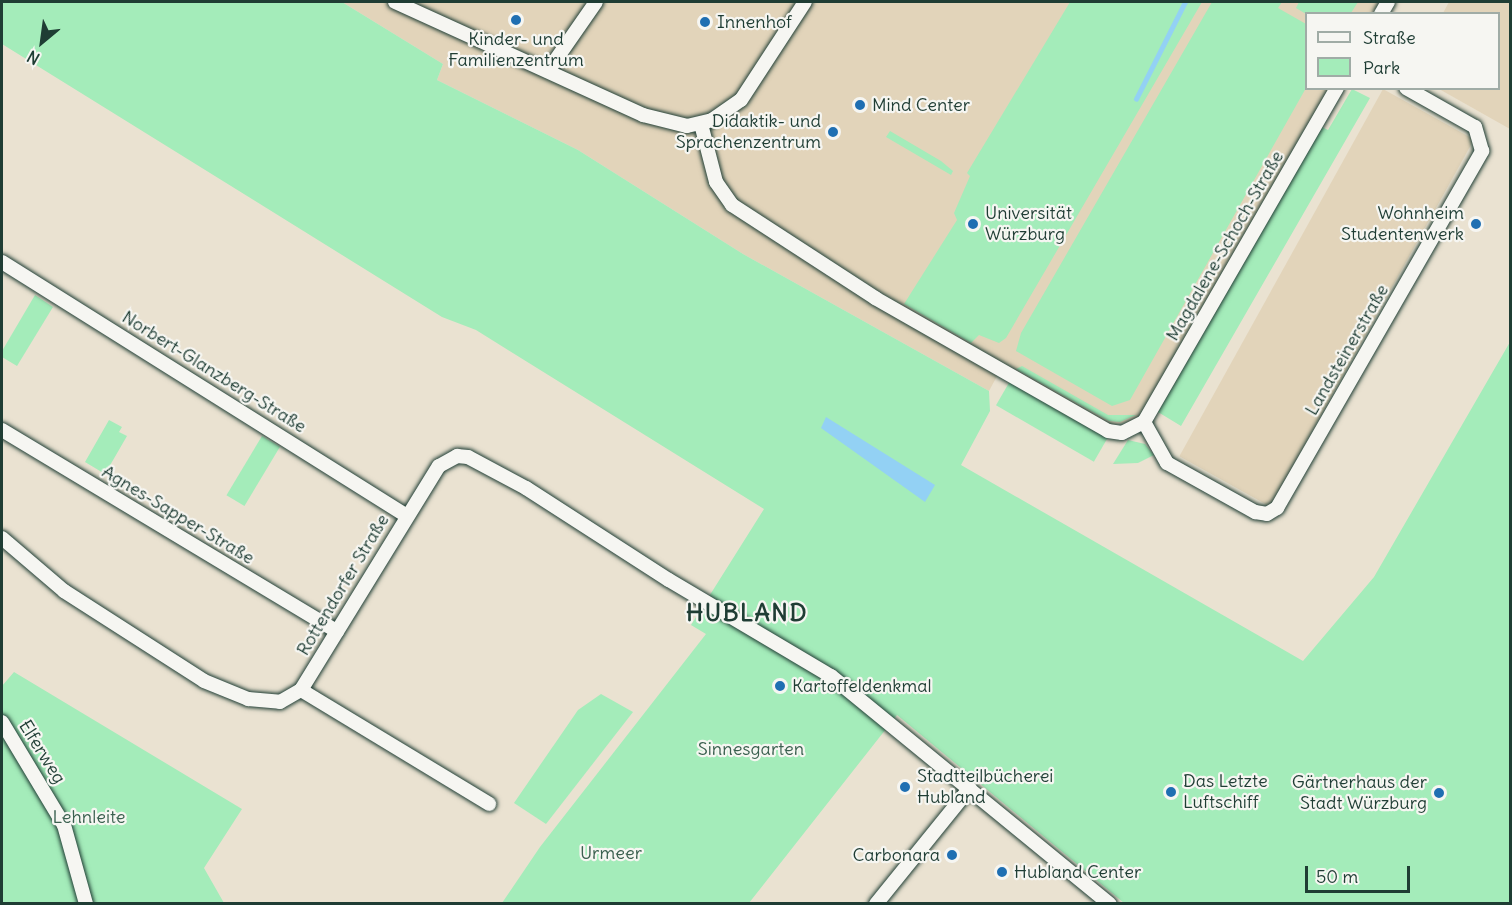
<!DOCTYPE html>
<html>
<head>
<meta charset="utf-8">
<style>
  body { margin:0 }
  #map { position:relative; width:1512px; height:905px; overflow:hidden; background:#eae2d1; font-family:Delius,sans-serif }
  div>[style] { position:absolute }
  .built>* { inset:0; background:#e2d4ba; transform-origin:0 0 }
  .green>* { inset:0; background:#a4ecba; transform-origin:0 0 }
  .water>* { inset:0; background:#93d1f4 }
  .stream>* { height:4.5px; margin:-2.25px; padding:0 2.25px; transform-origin:2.25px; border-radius:2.25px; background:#93d1f4 }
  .roads { filter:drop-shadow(0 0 2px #1f3d34) drop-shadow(0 0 2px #1f3d34) }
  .street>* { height:14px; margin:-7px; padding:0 7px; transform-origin:7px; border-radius:7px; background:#f6f6f2 }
  .dots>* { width:16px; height:16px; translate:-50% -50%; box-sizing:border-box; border:3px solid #f6f6f2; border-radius:50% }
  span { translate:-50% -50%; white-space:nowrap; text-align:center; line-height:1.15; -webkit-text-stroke:4.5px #f6f6f2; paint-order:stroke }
  .poi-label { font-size:18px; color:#1f3d34 }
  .left { translate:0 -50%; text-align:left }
  .right { translate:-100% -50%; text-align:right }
  .street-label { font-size:18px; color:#1f3d34 }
  .park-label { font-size:18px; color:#3a604f }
  .district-label { font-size:24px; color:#1f3d34; font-weight:700; letter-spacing:1.5px }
  .frame { position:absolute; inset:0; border:3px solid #1f3d34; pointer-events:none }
  .legend { position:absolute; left:1305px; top:12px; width:195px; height:78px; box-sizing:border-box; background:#f6f6f2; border:2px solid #a0aca6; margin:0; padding:8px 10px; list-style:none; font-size:18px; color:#1f3d34 }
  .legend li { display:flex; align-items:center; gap:12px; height:30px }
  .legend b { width:30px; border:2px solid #a0aca6 }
  .north { position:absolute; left:12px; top:12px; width:60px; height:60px; -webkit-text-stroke:4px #f6f6f2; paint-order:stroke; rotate:209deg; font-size:16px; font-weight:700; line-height:24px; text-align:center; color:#1f3d34 }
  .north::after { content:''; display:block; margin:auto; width:21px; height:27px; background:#1f3d34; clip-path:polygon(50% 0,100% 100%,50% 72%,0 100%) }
  .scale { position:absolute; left:1305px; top:866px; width:105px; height:27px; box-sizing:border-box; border:3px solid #1f3d34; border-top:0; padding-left:8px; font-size:18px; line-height:21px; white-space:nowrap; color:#1f3d34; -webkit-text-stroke:4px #f6f6f2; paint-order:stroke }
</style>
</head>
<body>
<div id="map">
  <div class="built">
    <div style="clip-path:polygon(342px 2px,1380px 2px,1372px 13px,1306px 14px,1306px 88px,1329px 89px,1138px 421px,1109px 425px,1003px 365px,989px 391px,743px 254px,578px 150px,437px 80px,443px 64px)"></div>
    <div style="clip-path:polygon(1449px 2px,1510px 2px,1510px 129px,1439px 89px,1498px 88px,1498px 14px,1443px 13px)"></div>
    <div style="left:1383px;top:89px;width:104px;height:420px;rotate:29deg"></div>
  </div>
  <div class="green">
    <div style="clip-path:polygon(2px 2px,342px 2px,443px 64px,437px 80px,578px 150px,743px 254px,989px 391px,990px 411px,961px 465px,1303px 661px,1374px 577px,1510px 342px,1510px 903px,1124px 903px,897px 715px,749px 903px,502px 903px,540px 847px,706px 634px,691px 625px,764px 509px,476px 330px,442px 317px,2px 44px)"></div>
    <div style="clip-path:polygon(1070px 2px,1202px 2px,1006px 338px,999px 343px,979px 335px,971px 343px,904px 304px,957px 220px,954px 213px,970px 176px,967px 173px)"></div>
    <div style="clip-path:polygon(1212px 2px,1282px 2px,1278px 8px,1306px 24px,1306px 88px,1130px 400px,1112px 406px,1016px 351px,1021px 333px)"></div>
    <div style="clip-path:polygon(1299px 2px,1358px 2px,1351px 13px,1306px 14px,1296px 8px)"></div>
    <div style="clip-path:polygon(1352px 89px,1370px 98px,1181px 426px,1158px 412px,1322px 127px,1328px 130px)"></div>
    <div style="clip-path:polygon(890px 131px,941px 161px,953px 171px,951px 175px,886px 137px)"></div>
    <div style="clip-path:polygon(35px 295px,53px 307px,17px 366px,2px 357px,2px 351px)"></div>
    <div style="clip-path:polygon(1022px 366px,1108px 415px,1136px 415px,1120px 422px,1109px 421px,1016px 369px)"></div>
    <div style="left:1010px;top:381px;width:113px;height:28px;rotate:30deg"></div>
    <div style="clip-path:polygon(109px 420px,122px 427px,119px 432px,127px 436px,105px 474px,85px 462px)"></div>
    <div style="left:262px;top:436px;width:21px;height:69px;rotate:31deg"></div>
    <div style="clip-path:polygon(1128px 440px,1145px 444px,1154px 455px,1138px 463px,1113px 464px)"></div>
    <div style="clip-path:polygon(14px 672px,242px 809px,204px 868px,224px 903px,2px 904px,2px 686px)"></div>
    <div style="clip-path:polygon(601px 694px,633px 712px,546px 824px,514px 803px,578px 710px)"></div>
  </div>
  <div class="water">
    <div style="clip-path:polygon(826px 417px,935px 485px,925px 502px,821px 428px)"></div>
  </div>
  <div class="stream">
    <div style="left:1136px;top:99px;width:109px;rotate:-63.2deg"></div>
  </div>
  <div class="roads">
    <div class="street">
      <div style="left:395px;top:2px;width:273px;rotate:24.5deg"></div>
      <div style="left:643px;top:115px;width:45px;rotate:14deg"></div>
      <div style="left:687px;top:126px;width:26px;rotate:-13deg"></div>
      <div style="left:712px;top:120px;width:35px;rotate:-35deg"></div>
      <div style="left:741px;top:100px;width:117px;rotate:-56.9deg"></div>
      <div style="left:1381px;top:14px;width:14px;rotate:-60deg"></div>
      <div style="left:548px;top:71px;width:84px;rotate:-55.2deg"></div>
      <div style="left:701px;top:124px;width:60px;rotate:75.5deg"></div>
      <div style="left:716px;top:182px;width:28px;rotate:55deg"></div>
      <div style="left:732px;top:205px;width:171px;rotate:33deg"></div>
      <div style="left:875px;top:298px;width:268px;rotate:29.7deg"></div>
      <div style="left:1108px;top:431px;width:14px;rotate:8deg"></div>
      <div style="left:1122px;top:433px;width:25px;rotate:-27deg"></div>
      <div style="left:1144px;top:422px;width:386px;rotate:-60deg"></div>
      <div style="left:2px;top:262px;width:477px;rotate:32.1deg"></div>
      <div style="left:1144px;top:422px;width:47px;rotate:60.7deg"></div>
      <div style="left:1167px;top:463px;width:101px;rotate:29.1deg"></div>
      <div style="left:1255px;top:512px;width:12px;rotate:9deg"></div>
      <div style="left:1267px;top:514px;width:12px;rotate:-31deg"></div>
      <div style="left:1277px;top:508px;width:412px;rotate:-60.1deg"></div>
      <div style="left:1482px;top:151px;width:25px;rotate:-106deg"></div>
      <div style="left:1475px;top:127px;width:79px;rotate:-150.5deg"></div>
      <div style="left:2px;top:430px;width:391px;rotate:31deg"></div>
      <div style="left:2px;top:538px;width:82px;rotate:40.5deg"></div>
      <div style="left:64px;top:591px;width:166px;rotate:32.7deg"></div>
      <div style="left:204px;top:681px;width:48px;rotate:22.2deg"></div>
      <div style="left:248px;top:699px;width:32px;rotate:5deg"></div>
      <div style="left:280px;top:702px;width:24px;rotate:-30deg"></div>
      <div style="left:301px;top:690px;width:263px;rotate:-58.4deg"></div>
      <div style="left:439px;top:466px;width:21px;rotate:-29deg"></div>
      <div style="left:457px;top:456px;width:11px;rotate:5deg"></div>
      <div style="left:468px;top:457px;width:66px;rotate:28.1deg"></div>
      <div style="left:526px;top:488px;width:170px;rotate:32.8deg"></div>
      <div style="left:669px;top:580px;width:188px;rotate:30.7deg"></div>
      <div style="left:831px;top:676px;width:360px;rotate:39.3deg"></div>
      <div style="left:301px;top:690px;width:220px;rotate:31.2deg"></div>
      <div style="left:2px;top:722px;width:120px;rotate:59deg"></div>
      <div style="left:64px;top:825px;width:82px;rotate:74.4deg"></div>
      <div style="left:876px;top:904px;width:149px;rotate:-51deg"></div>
    </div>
  </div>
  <div class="dots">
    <div style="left:516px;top:20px;background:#1f6fb2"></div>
    <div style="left:705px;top:22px;background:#1f6fb2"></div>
    <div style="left:860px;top:105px;background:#1f6fb2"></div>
    <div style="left:833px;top:132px;background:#1f6fb2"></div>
    <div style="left:973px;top:224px;background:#1f6fb2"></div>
    <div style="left:1476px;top:224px;background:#1f6fb2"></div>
    <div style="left:780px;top:686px;background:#1f6fb2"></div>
    <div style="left:905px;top:787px;background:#1f6fb2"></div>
    <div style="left:1171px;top:792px;background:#1f6fb2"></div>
    <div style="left:1439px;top:793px;background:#1f6fb2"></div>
    <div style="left:952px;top:855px;background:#1f6fb2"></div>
    <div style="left:1002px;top:872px;background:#1f6fb2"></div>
  </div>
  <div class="poi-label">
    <span class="left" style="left:717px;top:22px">Innenhof</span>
    <span style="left:516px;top:50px">Kinder- und<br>Familienzentrum</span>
    <span class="left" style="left:872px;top:105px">Mind Center</span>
    <span class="right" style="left:821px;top:132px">Didaktik- und<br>Sprachenzentrum</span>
    <span class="left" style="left:985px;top:224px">Universität<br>Würzburg</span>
    <span class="right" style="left:1464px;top:224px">Wohnheim<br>Studentenwerk</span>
    <span class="left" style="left:792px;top:686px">Kartoffeldenkmal</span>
    <span class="left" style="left:917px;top:787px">Stadtteilbücherei<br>Hubland</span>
    <span class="left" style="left:1183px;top:792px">Das Letzte<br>Luftschiff</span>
    <span class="right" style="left:1427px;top:793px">Gärtnerhaus der<br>Stadt Würzburg</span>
    <span class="right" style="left:940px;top:855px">Carbonara</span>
    <span class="left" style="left:1014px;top:872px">Hubland Center</span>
  </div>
  <div class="street-label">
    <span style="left:1225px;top:246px;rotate:-60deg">Magdalene-Schoch-Straße</span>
    <span style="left:1347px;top:350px;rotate:-60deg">Landsteinerstraße</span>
    <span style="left:214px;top:372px;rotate:32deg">Norbert-Glanzberg-Straße</span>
    <span style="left:178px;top:515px;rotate:31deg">Agnes-Sapper-Straße</span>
    <span style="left:343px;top:585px;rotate:-59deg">Rottendorfer Straße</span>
    <span style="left:42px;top:752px;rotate:58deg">Elferweg</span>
  </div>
  <div class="park-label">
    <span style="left:751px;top:749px">Sinnesgarten</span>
    <span style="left:89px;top:817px">Lehnleite</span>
    <span style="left:611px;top:853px">Urmeer</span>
  </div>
  <div class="district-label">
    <span style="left:747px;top:613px">HUBLAND</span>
  </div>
  <div class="frame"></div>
  <ul class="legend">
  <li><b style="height:8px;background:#f6f6f2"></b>Straße</li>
  <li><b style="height:16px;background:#a4ecba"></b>Park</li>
  </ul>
  <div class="north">N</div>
  <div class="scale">50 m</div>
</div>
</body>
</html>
